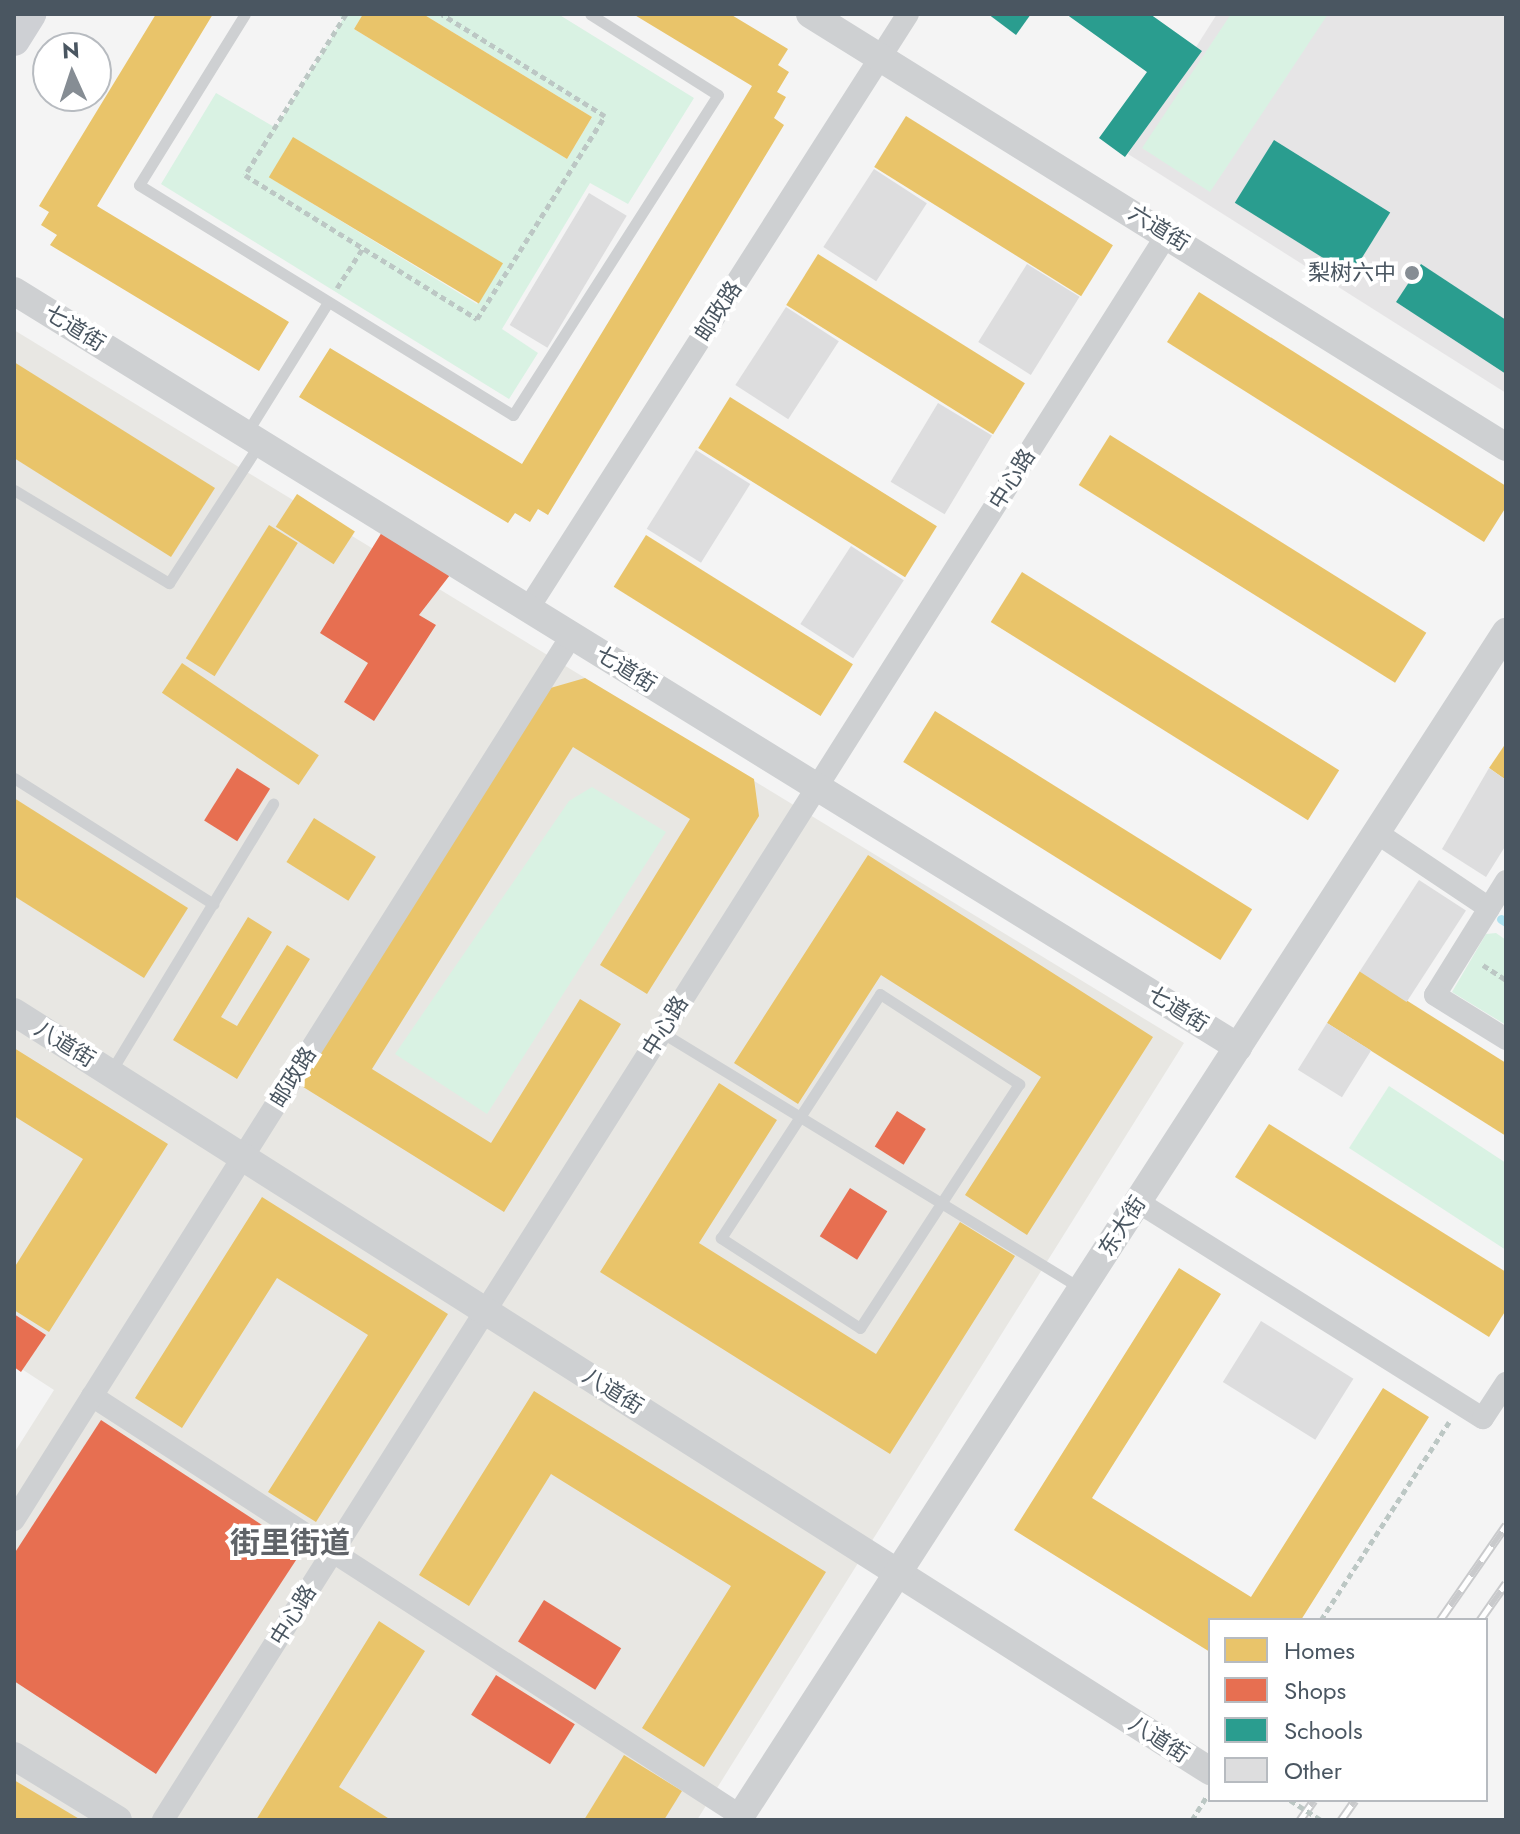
<!DOCTYPE html>
<html>
<head>
<meta charset="utf-8">
<style>
  body { margin:0 }
  #map { position:relative; width:1520px; height:1834px; overflow:hidden; background:#f4f4f4; font-family:Jost,"Noto Sans SC",sans-serif }
  div>[style] { position:absolute }
  .commercial>* { inset:0; background:#e8e7e3 }
  .education>* { inset:0; background:#e6e5e6 }
  .green>* { inset:0; background:#d9f2e3 }
  .homes>* { inset:0; background:#e9c46a; transform-origin:0 0 }
  .shops>* { inset:0; background:#e76f51; transform-origin:0 0 }
  .schools>* { inset:0; background:#2a9d8f; transform-origin:0 0 }
  .stream>* { height:9px; margin:-4.5px; padding:0 4.5px; transform-origin:4.5px; border-radius:4.5px; background:#aee2f0 }
  .building>* { inset:0; background:#ddddde; transform-origin:0 0 }
  .path>* { height:5px; margin-top:-2.5px; transform-origin:0; background:repeating-linear-gradient(90deg,#bcc7c4 0 6px,transparent 0 10px) }
  .service>* { height:11px; margin:-5.5px; padding:0 5.5px; transform-origin:5.5px; border-radius:5.5px; background:#ced0d2 }
  .minor>* { height:22px; margin:-11px; padding:0 11px; transform-origin:11px; border-radius:11px; background:#ced0d2 }
  .tertiary>* { height:28px; margin:-14px; padding:0 14px; transform-origin:14px; border-radius:14px; background:#ced0d2 }
  .secondary>* { height:32px; margin:-16px; padding:0 16px; transform-origin:16px; border-radius:16px; background:#ced0d4 }
  .rail>* { height:9px; margin-top:-4.5px; transform-origin:0; background:repeating-linear-gradient(90deg,#fff 0 18px,#c9cacc 0 36px); box-sizing:border-box; border-block:2px solid #c9cacc }
  .path-bridge>* { height:5px; margin-top:-2.5px; transform-origin:0; background:repeating-linear-gradient(90deg,#bcc7c4 0 6px,transparent 0 10px) }
  .dots>* { width:22px; height:22px; translate:-50% -50%; box-sizing:border-box; border:4px solid #fff; border-radius:50% }
  span { translate:-50% -50%; white-space:nowrap; text-align:center; line-height:1.15; -webkit-text-stroke:8px #fff; paint-order:stroke }
  .street-label { font-size:22px; color:#4a5661 }
  .poi-label { font-size:22px; color:#4a5661 }
  .right { translate:-100% -50%; text-align:right }
  .district-label { font-size:30px; color:#5f6368; font-weight:700 }
  .frame { position:absolute; inset:0; border:16px solid #4a5661; pointer-events:none }
  .legend { position:absolute; left:1208px; top:1618px; width:280px; height:184px; box-sizing:border-box; background:#fff; border:2px solid #b7bbc0; margin:0; padding:10px 14px; list-style:none; font-size:24px; color:#4a5661 }
  .legend li { display:flex; align-items:center; gap:16px; height:40px }
  .legend b { width:40px; border:2px solid #b7bbc0 }
  .north { position:absolute; left:32px; top:32px; width:80px; height:80px; box-sizing:border-box; background:#fff; border:2px solid #b7bbc0; border-radius:50%; rotate:357deg; font-size:22px; font-weight:700; line-height:32px; text-align:center; color:#4a5661 }
  .north::after { content:''; display:block; margin:auto; width:28px; height:36px; background:#868d94; clip-path:polygon(50% 0,100% 100%,50% 72%,0 100%) }
</style>
</head>
<body>
<div id="map">
  <div class="commercial">
    <div style="clip-path:polygon(14px 330px,1184px 1043px,697px 1820px,14px 1820px,14px 1453px,54px 1390px,14px 1364px)"></div>
  </div>
  <div class="education">
    <div style="clip-path:polygon(1217px 14px,1506px 14px,1506px 393px,1128px 154px)"></div>
  </div>
  <div class="green">
    <div style="clip-path:polygon(evenodd,337px 14px,363px 14px,354px 29px,567px 159px,592px 117px,423px 14px,558px 14px,694px 98px,628px 204px,590px 183px,502px 329px,538px 353px,509px 399px,161px 184px,216px 93px,276px 128px,343px 19px,337px 14px,269px 177px,502px 265px,477px 304px,269px 177px)"></div>
    <div style="clip-path:polygon(1231px 14px,1328px 14px,1210px 192px,1142px 148px)"></div>
    <div style="clip-path:polygon(592px 787px,666px 832px,487px 1114px,395px 1054px,569px 801px)"></div>
    <div style="clip-path:polygon(1496px 933px,1506px 940px,1506px 1025px,1452px 992px,1486px 934px)"></div>
    <div style="clip-path:polygon(1389px 1086px,1506px 1163px,1506px 1250px,1349px 1148px)"></div>
  </div>
  <div class="homes">
    <div style="clip-path:polygon(156px 14px,213px 14px,97px 206px,289px 322px,259px 371px,50px 245px,57px 235px,41px 225px,49px 212px,39px 206px)"></div>
    <div style="clip-path:polygon(363px 14px,423px 14px,592px 117px,567px 159px,354px 29px)"></div>
    <div style="clip-path:polygon(633px 14px,730px 14px,788px 49px,778px 65px,789px 72px,777px 92px,786px 97px,774px 118px,784px 125px,548px 515px,538px 509px,530px 522px,515px 513px,508px 523px,299px 397px,330px 348px,522px 464px,752px 86px)"></div>
    <div style="left:906px;top:116px;width:244px;height:60px;rotate:32deg"></div>
    <div style="left:293px;top:137px;width:245px;height:47px;rotate:31deg"></div>
    <div style="left:818px;top:254px;width:244px;height:60px;rotate:32deg"></div>
    <div style="clip-path:polygon(1199px 292px,1506px 486px,1506px 507px,1484px 542px,1167px 342px)"></div>
    <div style="clip-path:polygon(14px 362px,215px 488px,171px 557px,14px 458px)"></div>
    <div style="left:730px;top:397px;width:244px;height:60px;rotate:32deg"></div>
    <div style="left:1110px;top:435px;width:373px;height:59px;rotate:32deg"></div>
    <div style="left:297px;top:494px;width:69px;height:39px;rotate:33deg"></div>
    <div style="left:269px;top:525px;width:34px;height:157px;rotate:32deg"></div>
    <div style="left:646px;top:535px;width:244px;height:61px;rotate:32deg"></div>
    <div style="left:1022px;top:572px;width:374px;height:59px;rotate:32deg"></div>
    <div style="left:182px;top:663px;width:165px;height:36px;rotate:34deg"></div>
    <div style="clip-path:polygon(585px 678px,754px 779px,759px 816px,647px 994px,600px 965px,690px 819px,573px 747px,372px 1069px,491px 1143px,580px 999px,621px 1024px,504px 1212px,300px 1085px,547px 689px)"></div>
    <div style="left:935px;top:711px;width:374px;height:60px;rotate:32deg"></div>
    <div style="clip-path:polygon(1506px 743px,1506px 780px,1489px 768px)"></div>
    <div style="clip-path:polygon(14px 798px,188px 908px,144px 978px,14px 896px)"></div>
    <div style="left:314px;top:818px;width:73px;height:52px;rotate:32deg"></div>
    <div style="clip-path:polygon(868px 855px,1153px 1037px,1027px 1235px,965px 1195px,1041px 1077px,881px 975px,798px 1104px,734px 1063px)"></div>
    <div style="clip-path:polygon(248px 917px,272px 932px,221px 1017px,237px 1026px,287px 945px,310px 959px,237px 1079px,173px 1040px)"></div>
    <div style="clip-path:polygon(1360px 971px,1506px 1063px,1506px 1136px,1327px 1023px)"></div>
    <div style="clip-path:polygon(14px 1048px,168px 1144px,49px 1332px,14px 1310px,14px 1268px,83px 1159px,14px 1116px)"></div>
    <div style="clip-path:polygon(719px 1083px,777px 1120px,699px 1243px,876px 1354px,960px 1222px,1015px 1256px,890px 1454px,600px 1272px)"></div>
    <div style="clip-path:polygon(1269px 1124px,1506px 1272px,1506px 1310px,1489px 1337px,1235px 1177px)"></div>
    <div style="clip-path:polygon(262px 1197px,448px 1314px,316px 1522px,268px 1492px,368px 1335px,277px 1278px,182px 1428px,135px 1398px)"></div>
    <div style="clip-path:polygon(1179px 1268px,1221px 1294px,1092px 1498px,1251px 1597px,1383px 1388px,1429px 1417px,1301px 1620px,1210px 1620px,1210px 1652px,1014px 1530px)"></div>
    <div style="clip-path:polygon(534px 1391px,826px 1572px,704px 1767px,642px 1728px,731px 1586px,551px 1474px,469px 1606px,419px 1575px)"></div>
    <div style="clip-path:polygon(379px 1621px,425px 1651px,339px 1787px,391px 1820px,256px 1820px)"></div>
    <div style="clip-path:polygon(624px 1755px,682px 1791px,664px 1820px,584px 1820px)"></div>
    <div style="clip-path:polygon(14px 1780px,81px 1820px,14px 1820px)"></div>
  </div>
  <div class="shops">
    <div style="clip-path:polygon(382px 532px,450px 575px,419px 615px,436px 625px,374px 721px,344px 702px,368px 663px,320px 633px)"></div>
    <div style="left:237px;top:768px;width:39px;height:62px;rotate:32deg"></div>
    <div style="left:897px;top:1111px;width:34px;height:42px;rotate:32deg"></div>
    <div style="left:850px;top:1188px;width:44px;height:57px;rotate:32deg"></div>
    <div style="clip-path:polygon(14px 1314px,46px 1335px,21px 1372px,14px 1367px)"></div>
    <div style="clip-path:polygon(101px 1420px,302px 1551px,156px 1774px,14px 1681px,14px 1554px)"></div>
    <div style="left:544px;top:1600px;width:91px;height:49px;rotate:32deg"></div>
    <div style="left:496px;top:1675px;width:93px;height:47px;rotate:32deg"></div>
  </div>
  <div class="schools">
    <div style="clip-path:polygon(988px 14px,1031px 14px,1016px 35px)"></div>
    <div style="clip-path:polygon(1066px 14px,1150px 14px,1202px 51px,1125px 157px,1099px 138px,1147px 72px)"></div>
    <div style="left:1274px;top:140px;width:137px;height:74px;rotate:32deg"></div>
    <div style="clip-path:polygon(1421px 264px,1506px 320px,1506px 374px,1396px 302px)"></div>
  </div>
  <div class="stream">
    <div style="left:1501px;top:919px;width:6px;rotate:31deg"></div>
  </div>
  <div class="building">
    <div style="left:874px;top:169px;width:63px;height:93px;rotate:33deg"></div>
    <div style="left:589px;top:193px;width:44px;height:154px;rotate:31deg"></div>
    <div style="left:1027px;top:264px;width:62px;height:92px;rotate:32deg"></div>
    <div style="left:786px;top:307px;width:63px;height:93px;rotate:33deg"></div>
    <div style="left:938px;top:403px;width:63px;height:92px;rotate:31deg"></div>
    <div style="left:696px;top:450px;width:64px;height:93px;rotate:32deg"></div>
    <div style="left:851px;top:546px;width:63px;height:93px;rotate:33deg"></div>
    <div style="clip-path:polygon(1489px 768px,1506px 780px,1506px 845px,1486px 877px,1442px 849px)"></div>
    <div style="left:1419px;top:880px;width:56px;height:109px;rotate:33deg"></div>
    <div style="left:1327px;top:1023px;width:52px;height:55px;rotate:32deg"></div>
    <div style="left:1261px;top:1321px;width:109px;height:72px;rotate:32deg"></div>
  </div>
  <div class="path">
    <div style="left:346px;top:14px;width:190px;rotate:122.1deg"></div>
    <div style="left:245px;top:175px;width:273px;rotate:31.8deg"></div>
    <div style="left:477px;top:319px;width:240px;rotate:-57.8deg"></div>
    <div style="left:605px;top:116px;width:192px;rotate:-148deg"></div>
    <div style="left:337px;top:288px;width:48px;rotate:-57deg"></div>
    <div style="left:1483px;top:965px;width:27px;rotate:33deg"></div>
    <div style="left:1321px;top:1620px;width:236px;rotate:-57.1deg"></div>
    <div style="left:1192px;top:1820px;width:28px;rotate:-58deg"></div>
  </div>
  <div class="service">
    <div style="left:245px;top:14px;width:201px;rotate:121.8deg"></div>
    <div style="left:139px;top:185px;width:439px;rotate:31.6deg"></div>
    <div style="left:513px;top:415px;width:380px;rotate:-57.4deg"></div>
    <div style="left:718px;top:95px;width:151px;rotate:-147.7deg"></div>
    <div style="left:246px;top:434px;width:153px;rotate:-58.1deg"></div>
    <div style="left:14px;top:490px;width:181px;rotate:31deg"></div>
    <div style="left:169px;top:583px;width:167px;rotate:-57deg"></div>
    <div style="left:14px;top:778px;width:236px;rotate:32.3deg"></div>
    <div style="left:880px;top:994px;width:166px;rotate:32.9deg"></div>
    <div style="left:1019px;top:1084px;width:291px;rotate:123.1deg"></div>
    <div style="left:860px;top:1328px;width:166px;rotate:-147.1deg"></div>
    <div style="left:721px;top:1238px;width:291px;rotate:-56.9deg"></div>
    <div style="left:661px;top:1032px;width:492px;rotate:31.4deg"></div>
    <div style="left:110px;top:1073px;width:315px;rotate:-58.8deg"></div>
  </div>
  <div class="minor">
    <div style="left:528px;top:609px;width:706px;rotate:-57.44deg"></div>
    <div style="left:1377px;top:833px;width:135px;rotate:33.8deg"></div>
    <div style="left:1506px;top:881px;width:134px;rotate:121.9deg"></div>
    <div style="left:1435px;top:995px;width:84px;rotate:31.8deg"></div>
    <div style="left:1138px;top:1202px;width:407px;rotate:32.1deg"></div>
    <div style="left:1483px;top:1418px;width:42px;rotate:-56.7deg"></div>
    <div style="left:92px;top:1396px;width:773px;rotate:32.91deg"></div>
    <div style="left:14px;top:1520px;width:1046px;rotate:-57.77deg"></div>
    <div style="left:163px;top:1820px;width:1878px;rotate:-57.66deg"></div>
  </div>
  <div class="tertiary">
    <div style="left:810px;top:14px;width:820px;rotate:31.89deg"></div>
    <div style="left:14px;top:291px;width:1439px;rotate:31.7deg"></div>
    <div style="left:14px;top:1012px;width:1417px;rotate:32.4deg"></div>
    <div style="left:14px;top:1756px;width:122px;rotate:31.6deg"></div>
    <div style="left:738px;top:1820px;width:1415px;rotate:-57.12deg"></div>
  </div>
  <div class="secondary">
    <div style="left:14px;top:40px;width:31px;rotate:-58deg"></div>
  </div>
  <div class="rail">
    <div style="left:1440px;top:1620px;width:116px;rotate:-55.2deg"></div>
    <div style="left:1480px;top:1620px;width:45px;rotate:-54.9deg"></div>
    <div style="left:1300px;top:1820px;width:24px;rotate:-55deg"></div>
    <div style="left:1341px;top:1820px;width:24px;rotate:-55deg"></div>
  </div>
  <div class="path-bridge">
    <div style="left:1290px;top:1800px;width:37px;rotate:33deg"></div>
  </div>
  <div class="dots">
    <div style="left:1412px;top:273px;background:#868d94"></div>
  </div>
  <div class="street-label">
    <span style="left:1159px;top:228px;rotate:32deg">六道街</span>
    <span style="left:718px;top:311px;rotate:-57deg">邮政路</span>
    <span style="left:75px;top:328px;rotate:32deg">七道街</span>
    <span style="left:1012px;top:479px;rotate:-58deg">中心路</span>
    <span style="left:626px;top:669px;rotate:32deg">七道街</span>
    <span style="left:1178px;top:1009px;rotate:32deg">七道街</span>
    <span style="left:665px;top:1026px;rotate:-58deg">中心路</span>
    <span style="left:65px;top:1044px;rotate:32deg">八道街</span>
    <span style="left:293px;top:1077px;rotate:-58deg">邮政路</span>
    <span style="left:1122px;top:1226px;rotate:-57deg">东大街</span>
    <span style="left:613px;top:1391px;rotate:32deg">八道街</span>
    <span style="left:293px;top:1615px;rotate:-58deg">中心路</span>
    <span style="left:1159px;top:1739px;rotate:33deg">八道街</span>
  </div>
  <div class="poi-label">
    <span class="right" style="left:1396px;top:273px">梨树六中</span>
  </div>
  <div class="district-label">
    <span style="left:290px;top:1543px">街里街道</span>
  </div>
  <div class="frame"></div>
  <ul class="legend">
  <li><b style="height:22px;background:#e9c46a"></b>Homes</li>
  <li><b style="height:22px;background:#e76f51"></b>Shops</li>
  <li><b style="height:22px;background:#2a9d8f"></b>Schools</li>
  <li><b style="height:22px;background:#ddddde"></b>Other</li>
  </ul>
  <div class="north">N</div>
</div>
</body>
</html>
